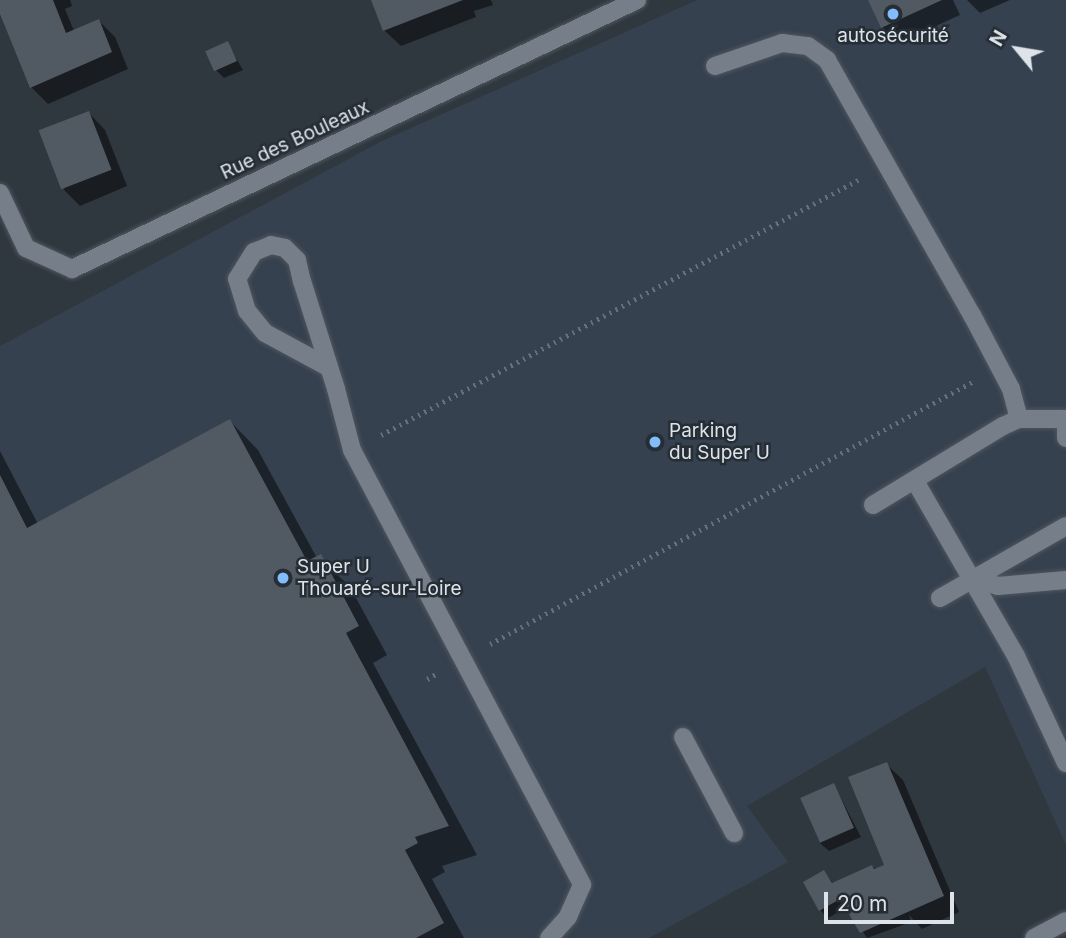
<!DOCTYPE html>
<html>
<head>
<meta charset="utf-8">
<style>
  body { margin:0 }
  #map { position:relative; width:1066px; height:938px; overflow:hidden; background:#2f373f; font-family:Inter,sans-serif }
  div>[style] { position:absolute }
  .built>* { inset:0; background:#35414f }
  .shadow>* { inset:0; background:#0007 }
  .building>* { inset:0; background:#515962; transform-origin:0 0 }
  .path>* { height:4.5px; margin-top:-2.25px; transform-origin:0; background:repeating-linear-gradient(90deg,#686f76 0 2px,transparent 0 7px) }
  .roads { filter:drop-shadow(0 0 2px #4f555d) drop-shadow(0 0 2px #4f555d) }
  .lane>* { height:18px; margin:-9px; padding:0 9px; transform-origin:9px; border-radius:9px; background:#767f89 }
  .street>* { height:18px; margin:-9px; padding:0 9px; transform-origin:9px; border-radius:9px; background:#767f89 }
  .dots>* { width:19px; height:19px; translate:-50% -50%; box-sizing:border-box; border:4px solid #252d35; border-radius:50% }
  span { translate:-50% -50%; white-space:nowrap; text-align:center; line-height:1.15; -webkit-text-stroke:5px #252d35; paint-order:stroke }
  .poi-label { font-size:19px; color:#dee3e9 }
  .left { translate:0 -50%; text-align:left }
  .street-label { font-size:19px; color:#dee3e9 }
  .north { position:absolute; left:982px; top:14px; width:70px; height:70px; -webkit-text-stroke:5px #252d35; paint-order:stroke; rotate:300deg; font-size:19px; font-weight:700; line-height:28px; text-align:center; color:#dee3e9 }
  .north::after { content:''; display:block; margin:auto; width:24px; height:32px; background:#dee3e9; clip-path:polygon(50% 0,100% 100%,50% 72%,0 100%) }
  .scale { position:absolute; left:824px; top:892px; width:130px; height:32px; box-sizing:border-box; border:4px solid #dee3e9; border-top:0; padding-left:9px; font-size:21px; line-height:24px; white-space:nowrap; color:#dee3e9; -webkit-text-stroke:5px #252d35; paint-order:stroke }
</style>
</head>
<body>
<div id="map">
  <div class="built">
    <div style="clip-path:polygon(697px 0,1066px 0,1066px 845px,985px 667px,747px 806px,788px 862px,649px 938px,0 938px,0 346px,382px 141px)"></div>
  </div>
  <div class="shadow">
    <div style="clip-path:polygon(0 0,70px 0,72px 6px,65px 9px,74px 31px,99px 21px,115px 37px,128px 69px,48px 104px,31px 87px)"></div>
    <div style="clip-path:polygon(373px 0,491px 0,493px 5px,474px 11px,476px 17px,401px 46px,384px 30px)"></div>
    <div style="clip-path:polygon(870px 0,953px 0,960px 15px,899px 43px,882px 27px)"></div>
    <div style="clip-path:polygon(967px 0,1010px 0,980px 13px)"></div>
    <div style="clip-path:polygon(227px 43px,243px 70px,224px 78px,216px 70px)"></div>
    <div style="clip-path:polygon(89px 113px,105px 130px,127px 186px,80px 206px,64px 190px)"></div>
    <div style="clip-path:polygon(230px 421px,258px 450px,317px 558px,349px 585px,387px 655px,373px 663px,477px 855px,442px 866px,445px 872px,432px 879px,464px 938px,0 938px,0 451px,38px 524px)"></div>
    <div style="clip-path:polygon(886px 764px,903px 780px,959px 912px,922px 929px,909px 915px,911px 922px,867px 938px,847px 907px,828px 918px,820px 910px,824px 872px,834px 884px,872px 867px,889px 872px)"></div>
    <div style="clip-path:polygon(834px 785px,861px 837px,829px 851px,820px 843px)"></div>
  </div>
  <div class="building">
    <div style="clip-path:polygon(0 0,53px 0,66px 33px,99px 19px,112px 52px,30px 88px,0 14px)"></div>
    <div style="clip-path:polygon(371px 0,463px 0,383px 31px)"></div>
    <div style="clip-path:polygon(868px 0,942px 0,881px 28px)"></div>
    <div style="left:228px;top:41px;width:22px;height:25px;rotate:66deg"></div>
    <div style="left:89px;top:111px;width:63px;height:54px;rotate:69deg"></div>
    <div style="clip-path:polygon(230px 419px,307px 561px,321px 554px,359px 626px,346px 633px,449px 826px,415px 837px,418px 843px,405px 850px,444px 923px,416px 938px,0 938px,0 475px,27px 528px)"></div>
    <div style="clip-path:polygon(887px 762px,944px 896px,860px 933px,840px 899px,819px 911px,803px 882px,824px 870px,832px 883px,872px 865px,874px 869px,884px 865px,848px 777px)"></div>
    <div style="left:834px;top:783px;width:49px;height:37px;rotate:66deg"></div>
  </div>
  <div class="path">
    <div style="left:381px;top:435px;width:541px;rotate:-28.13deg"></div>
    <div style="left:490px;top:644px;width:551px;rotate:-28.52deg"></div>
    <div style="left:427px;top:679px;width:10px;rotate:-29deg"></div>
  </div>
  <div class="roads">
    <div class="lane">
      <div style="left:715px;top:66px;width:71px;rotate:-18.9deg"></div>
      <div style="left:782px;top:43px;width:26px;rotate:7deg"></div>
      <div style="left:808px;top:46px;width:24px;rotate:36deg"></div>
      <div style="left:827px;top:60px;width:293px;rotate:60.4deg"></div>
      <div style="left:972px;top:315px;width:84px;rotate:62.2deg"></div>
      <div style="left:1011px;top:389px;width:31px;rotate:75deg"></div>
      <div style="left:328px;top:367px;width:72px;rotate:-151.6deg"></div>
      <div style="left:265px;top:333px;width:28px;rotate:-129deg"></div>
      <div style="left:247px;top:311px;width:34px;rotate:-107deg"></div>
      <div style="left:237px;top:279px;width:32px;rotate:-58deg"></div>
      <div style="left:254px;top:252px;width:18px;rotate:-22deg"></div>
      <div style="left:271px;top:245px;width:14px;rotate:12deg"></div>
      <div style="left:285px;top:248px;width:17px;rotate:45deg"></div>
      <div style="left:297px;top:260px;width:22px;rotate:77deg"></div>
      <div style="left:302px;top:281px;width:113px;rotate:72.5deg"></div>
      <div style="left:336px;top:389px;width:63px;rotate:75.3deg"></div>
      <div style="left:352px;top:450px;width:492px;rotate:62.1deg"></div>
      <div style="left:582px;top:885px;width:35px;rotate:114deg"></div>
      <div style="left:568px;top:917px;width:28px;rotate:132deg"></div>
      <div style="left:1066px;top:423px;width:15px;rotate:90deg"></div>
      <div style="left:915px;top:481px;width:202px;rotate:60deg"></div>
      <div style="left:1016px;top:656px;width:118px;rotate:65deg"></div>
      <div style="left:873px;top:505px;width:152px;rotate:-31.3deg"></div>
      <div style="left:1003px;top:426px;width:17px;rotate:-24deg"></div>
      <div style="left:1019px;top:419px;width:47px"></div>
      <div style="left:974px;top:579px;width:25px;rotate:16deg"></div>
      <div style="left:998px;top:586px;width:68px;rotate:-5deg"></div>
      <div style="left:940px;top:598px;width:145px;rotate:-29.7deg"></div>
      <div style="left:683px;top:737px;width:109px;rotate:62deg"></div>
    </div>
    <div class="street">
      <div style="left:0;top:193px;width:61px;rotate:64.7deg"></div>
      <div style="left:26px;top:248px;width:51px;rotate:24.5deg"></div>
      <div style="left:72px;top:269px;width:626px;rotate:-25.46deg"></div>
      <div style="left:1034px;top:938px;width:36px;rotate:-28deg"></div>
    </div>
  </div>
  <div class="dots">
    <div style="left:893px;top:14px;background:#82bcfa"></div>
    <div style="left:655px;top:442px;background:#82bcfa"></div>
    <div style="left:283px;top:578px;background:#82bcfa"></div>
  </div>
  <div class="poi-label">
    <span style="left:893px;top:36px">autosécurité</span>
    <span class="left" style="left:669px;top:442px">Parking<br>du Super U</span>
    <span class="left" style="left:297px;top:578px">Super U<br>Thouaré-sur-Loire</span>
  </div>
  <div class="street-label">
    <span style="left:295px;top:140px;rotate:-25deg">Rue des Bouleaux</span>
  </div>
  <div class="north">N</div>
  <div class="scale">20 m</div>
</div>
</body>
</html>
